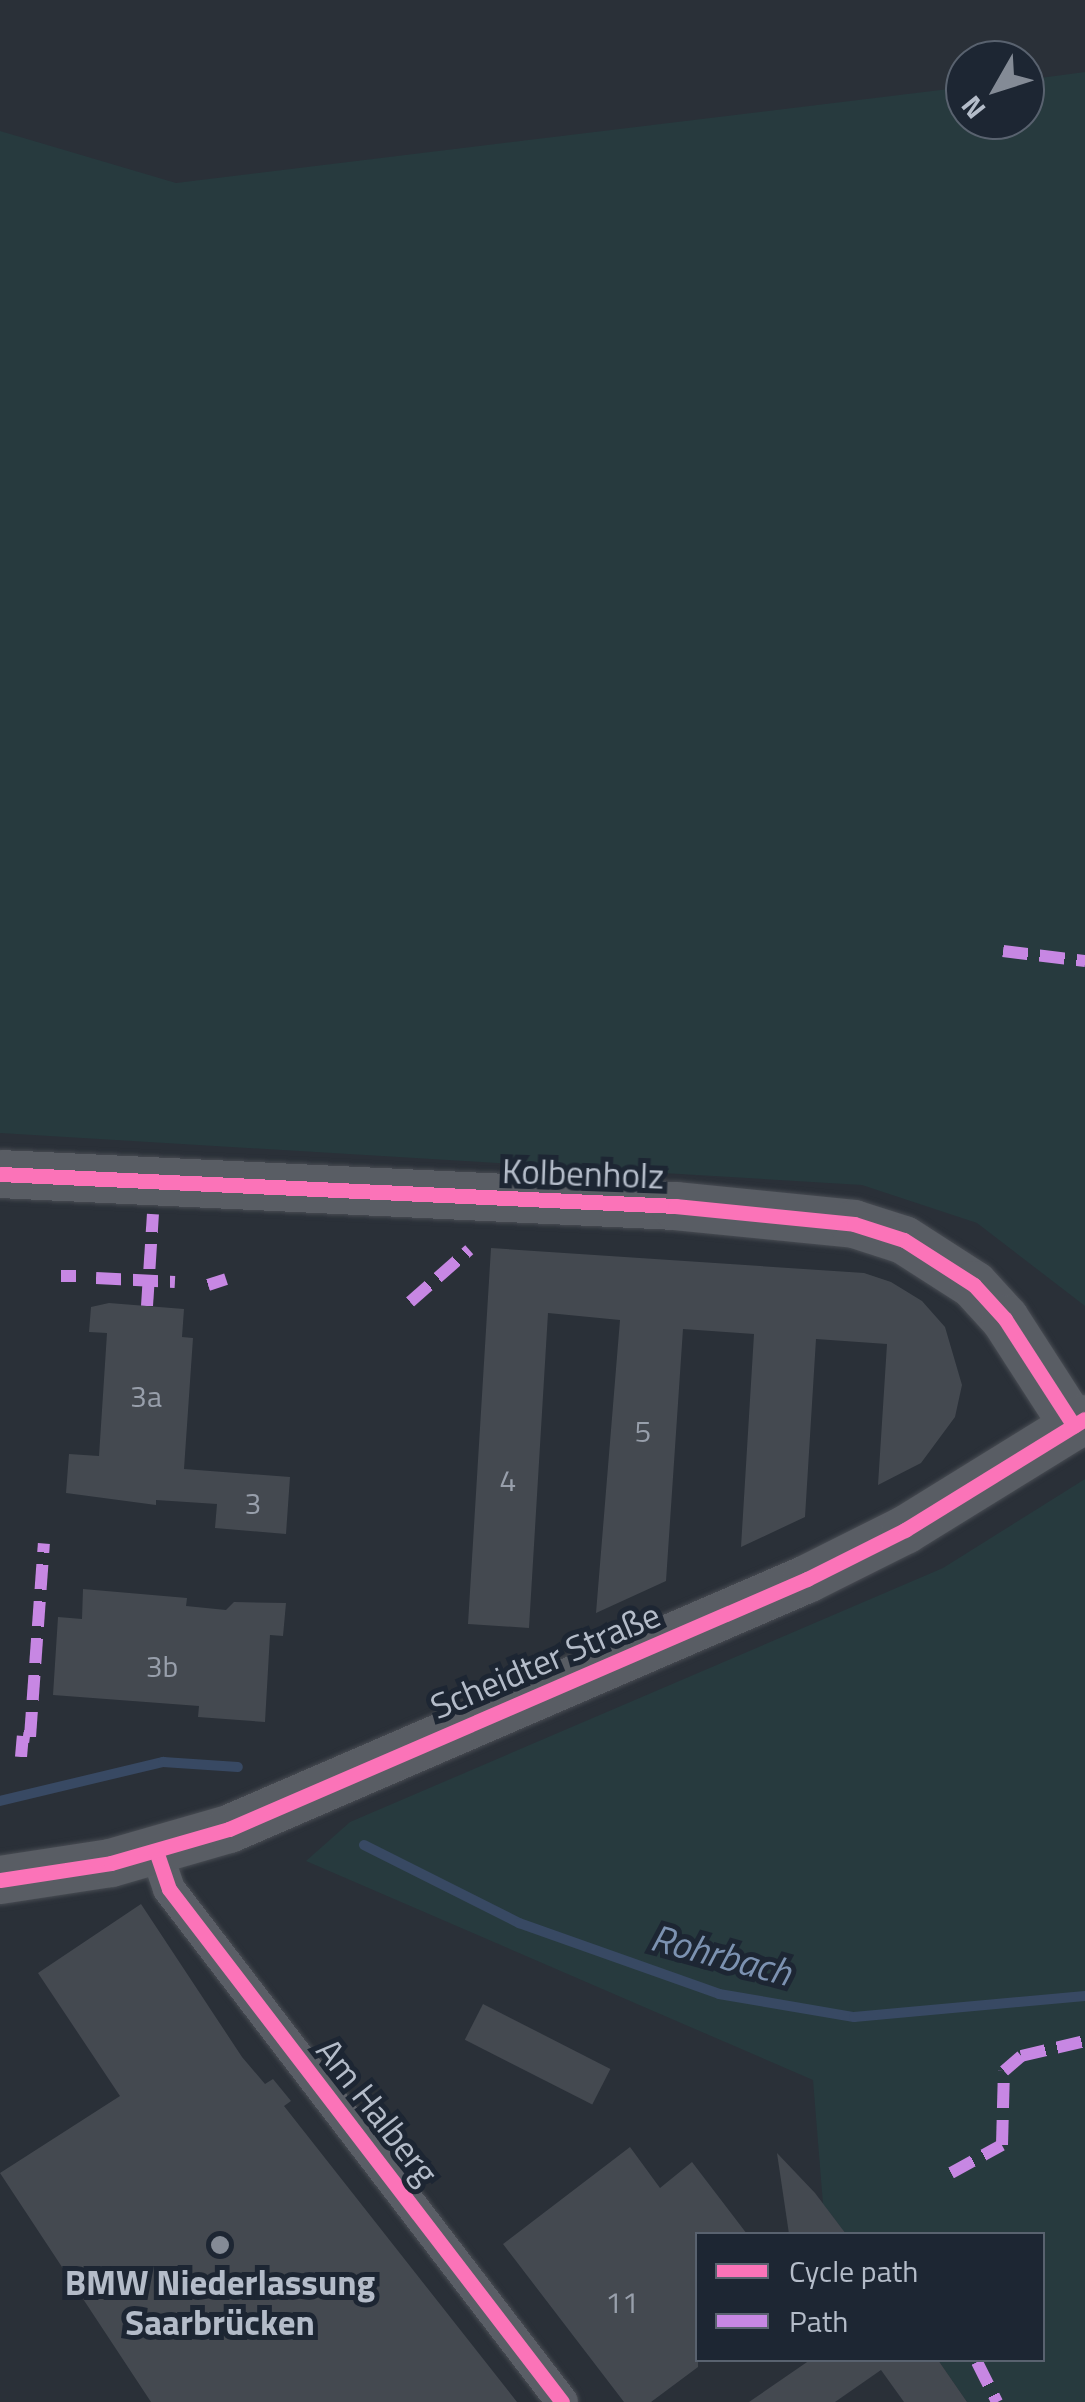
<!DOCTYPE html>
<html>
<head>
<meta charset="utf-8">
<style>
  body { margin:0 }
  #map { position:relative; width:1085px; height:2402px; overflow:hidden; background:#2a3038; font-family:"Titillium Web",sans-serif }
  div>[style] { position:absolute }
  .green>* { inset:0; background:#273a3e }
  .stream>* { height:10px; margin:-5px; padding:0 5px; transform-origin:5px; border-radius:5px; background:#384963 }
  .building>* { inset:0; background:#444950; transform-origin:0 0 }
  .roads { filter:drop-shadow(0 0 2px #484c53) drop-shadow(0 0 2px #484c53) }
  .street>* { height:32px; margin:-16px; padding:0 16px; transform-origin:16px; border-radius:16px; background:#5a5e66 }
  .secondary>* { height:48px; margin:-24px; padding:0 24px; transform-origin:24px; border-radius:24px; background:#595d64 }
  .quiet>* { height:12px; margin-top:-6px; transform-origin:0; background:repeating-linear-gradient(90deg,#c787e3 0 25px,transparent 0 37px) }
  .cycleway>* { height:15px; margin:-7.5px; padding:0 7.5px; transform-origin:7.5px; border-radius:7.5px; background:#fb73b8 }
  .dots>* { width:28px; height:28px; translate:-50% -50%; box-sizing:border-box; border:5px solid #1d2633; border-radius:50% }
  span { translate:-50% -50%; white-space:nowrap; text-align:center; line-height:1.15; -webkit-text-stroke:10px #1d2633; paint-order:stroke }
  .number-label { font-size:30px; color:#989fab }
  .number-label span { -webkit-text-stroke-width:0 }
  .street-label { font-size:35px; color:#b4bcc9 }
  .poi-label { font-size:35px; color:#b4bcc9; font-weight:700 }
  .water-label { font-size:38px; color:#7c92b1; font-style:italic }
  .legend { position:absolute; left:695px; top:2232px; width:350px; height:130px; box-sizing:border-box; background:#1d2633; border:2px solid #59626f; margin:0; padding:12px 18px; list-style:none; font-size:30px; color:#b4bcc9 }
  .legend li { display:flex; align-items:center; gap:20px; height:50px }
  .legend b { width:50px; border:2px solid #59626f }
  .north { position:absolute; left:945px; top:40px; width:100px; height:100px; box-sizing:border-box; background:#1d2633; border:2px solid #59626f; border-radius:50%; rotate:231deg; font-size:28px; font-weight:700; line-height:40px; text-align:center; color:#b4bcc9 }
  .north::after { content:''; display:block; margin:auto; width:35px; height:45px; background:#848b96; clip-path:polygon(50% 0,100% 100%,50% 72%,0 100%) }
</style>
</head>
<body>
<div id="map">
  <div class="green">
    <div style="clip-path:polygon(1085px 72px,1085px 1306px,977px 1223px,862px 1185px,0 1133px,0 131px,176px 183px,965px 87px,965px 120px,1025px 120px,1025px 80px)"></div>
    <div style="clip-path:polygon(1085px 1479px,1085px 2402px,967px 2402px,938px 2360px,1042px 2360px,1042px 2234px,846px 2234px,823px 2204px,813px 2080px,306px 1861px,350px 1822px,943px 1568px)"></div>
  </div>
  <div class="stream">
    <div style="left:0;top:1801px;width:168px;rotate:-13.5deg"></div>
    <div style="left:163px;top:1762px;width:75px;rotate:3.8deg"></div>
    <div style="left:364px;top:1845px;width:174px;rotate:26.7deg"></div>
    <div style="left:519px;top:1923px;width:212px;rotate:19.5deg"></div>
    <div style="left:719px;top:1994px;width:137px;rotate:9.7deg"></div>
    <div style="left:854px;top:2017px;width:232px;rotate:-5.2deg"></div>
  </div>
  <div class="building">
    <div style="clip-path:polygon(491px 1248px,864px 1273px,891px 1282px,922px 1301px,945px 1327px,962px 1385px,955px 1417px,921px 1463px,878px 1485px,887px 1344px,816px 1339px,805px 1517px,741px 1547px,754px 1334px,683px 1329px,666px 1581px,596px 1613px,620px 1320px,548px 1313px,529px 1628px,468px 1624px)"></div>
    <div style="clip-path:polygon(109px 1303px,184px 1309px,182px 1337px,193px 1338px,184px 1469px,290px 1477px,286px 1534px,215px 1528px,217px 1504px,156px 1500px,156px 1505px,66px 1493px,69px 1454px,99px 1456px,107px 1333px,89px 1332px,91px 1307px)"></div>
    <div style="clip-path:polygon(83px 1589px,187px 1598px,186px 1606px,226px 1610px,234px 1602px,286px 1603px,283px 1636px,270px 1635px,265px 1722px,198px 1717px,199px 1706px,53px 1695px,58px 1617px,82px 1619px)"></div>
    <div style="clip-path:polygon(141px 1904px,242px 2057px,265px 2084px,273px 2079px,291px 2101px,284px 2106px,517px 2402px,151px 2402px,0 2173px,120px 2096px,38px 1973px)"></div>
    <div style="left:483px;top:2004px;width:143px;height:40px;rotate:27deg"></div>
    <div style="clip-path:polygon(630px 2147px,660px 2188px,692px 2162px,747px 2234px,698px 2234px,698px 2367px,651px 2402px,624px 2402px,503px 2244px)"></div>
    <div style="clip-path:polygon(777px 2153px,815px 2193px,846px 2234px,789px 2234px)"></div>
    <div style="clip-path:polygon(810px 2360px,938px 2360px,967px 2402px,904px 2402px,881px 2370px,835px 2402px,749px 2402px)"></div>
  </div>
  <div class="roads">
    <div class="street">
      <div style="left:156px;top:1851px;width:40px;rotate:71.1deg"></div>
      <div style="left:169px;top:1889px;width:646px;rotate:52.54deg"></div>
    </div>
    <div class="secondary">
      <div style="left:0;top:1174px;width:676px;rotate:2.71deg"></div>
      <div style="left:675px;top:1206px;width:180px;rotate:5.7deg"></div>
      <div style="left:854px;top:1224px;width:52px;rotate:17.7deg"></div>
      <div style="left:904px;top:1240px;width:83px;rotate:32.7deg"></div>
      <div style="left:974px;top:1285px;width:46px;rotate:47.6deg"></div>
      <div style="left:1005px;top:1319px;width:127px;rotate:57.2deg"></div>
      <div style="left:0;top:1880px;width:112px;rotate:-8.7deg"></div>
      <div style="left:111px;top:1863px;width:123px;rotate:-16.1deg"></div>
      <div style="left:229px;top:1829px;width:630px;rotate:-23.39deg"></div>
      <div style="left:807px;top:1579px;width:110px;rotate:-26.6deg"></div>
      <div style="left:905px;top:1530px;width:211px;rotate:-31.7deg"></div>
    </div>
  </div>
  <div class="quiet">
    <div style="left:1003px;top:951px;width:83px;rotate:7deg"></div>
    <div style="left:61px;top:1276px;width:15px"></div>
    <div style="left:96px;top:1278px;width:79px;rotate:2.9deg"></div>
    <div style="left:208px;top:1285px;width:19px;rotate:-18deg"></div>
    <div style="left:410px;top:1302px;width:79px;rotate:-41.4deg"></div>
    <div style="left:147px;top:1306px;width:92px;rotate:-86.3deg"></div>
    <div style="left:21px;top:1757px;width:21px;rotate:-85deg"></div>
    <div style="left:23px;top:1736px;width:7px;rotate:8deg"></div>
    <div style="left:30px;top:1737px;width:194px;rotate:-85.9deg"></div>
    <div style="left:951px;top:2173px;width:58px;rotate:-28.8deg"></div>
    <div style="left:1002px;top:2145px;width:74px;rotate:-88.5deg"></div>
    <div style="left:1004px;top:2071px;width:23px;rotate:-41deg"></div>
    <div style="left:1021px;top:2056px;width:66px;rotate:-13.2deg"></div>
    <div style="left:977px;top:2362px;width:45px;rotate:63.4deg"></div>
  </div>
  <div class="cycleway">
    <div style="left:0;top:1174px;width:676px;rotate:2.71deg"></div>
    <div style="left:675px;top:1206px;width:180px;rotate:5.7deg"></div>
    <div style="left:854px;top:1224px;width:52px;rotate:17.7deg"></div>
    <div style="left:904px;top:1240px;width:83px;rotate:32.7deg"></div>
    <div style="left:974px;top:1285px;width:46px;rotate:47.6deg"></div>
    <div style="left:1005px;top:1319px;width:127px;rotate:57.2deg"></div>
    <div style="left:156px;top:1851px;width:40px;rotate:71.1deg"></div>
    <div style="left:169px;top:1889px;width:646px;rotate:52.54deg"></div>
    <div style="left:0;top:1880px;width:112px;rotate:-8.7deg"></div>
    <div style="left:111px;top:1863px;width:123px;rotate:-16.1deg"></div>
    <div style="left:229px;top:1829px;width:630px;rotate:-23.39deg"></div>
    <div style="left:807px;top:1579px;width:110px;rotate:-26.6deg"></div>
    <div style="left:905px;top:1530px;width:211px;rotate:-31.7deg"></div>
  </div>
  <div class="dots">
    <div style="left:220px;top:2245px;background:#848b96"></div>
  </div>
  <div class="number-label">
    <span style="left:146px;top:1396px">3a</span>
    <span style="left:643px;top:1431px">5</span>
    <span style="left:508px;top:1480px">4</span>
    <span style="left:253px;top:1503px">3</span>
    <span style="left:162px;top:1666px">3b</span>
    <span style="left:622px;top:2302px">11</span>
  </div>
  <div class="street-label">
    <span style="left:583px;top:1173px;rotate:2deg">Kolbenholz</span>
    <span style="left:545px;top:1660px;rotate:-23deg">Scheidter Straße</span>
    <span style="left:378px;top:2111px;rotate:52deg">Am Halberg</span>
  </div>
  <div class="poi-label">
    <span style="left:220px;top:2302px">BMW Niederlassung<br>Saarbrücken</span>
  </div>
  <div class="water-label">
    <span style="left:721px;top:1955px;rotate:15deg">Rohrbach</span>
  </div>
  <ul class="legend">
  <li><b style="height:12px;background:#fb73b8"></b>Cycle path</li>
  <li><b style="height:12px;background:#c787e3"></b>Path</li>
  </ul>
  <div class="north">N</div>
</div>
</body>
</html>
